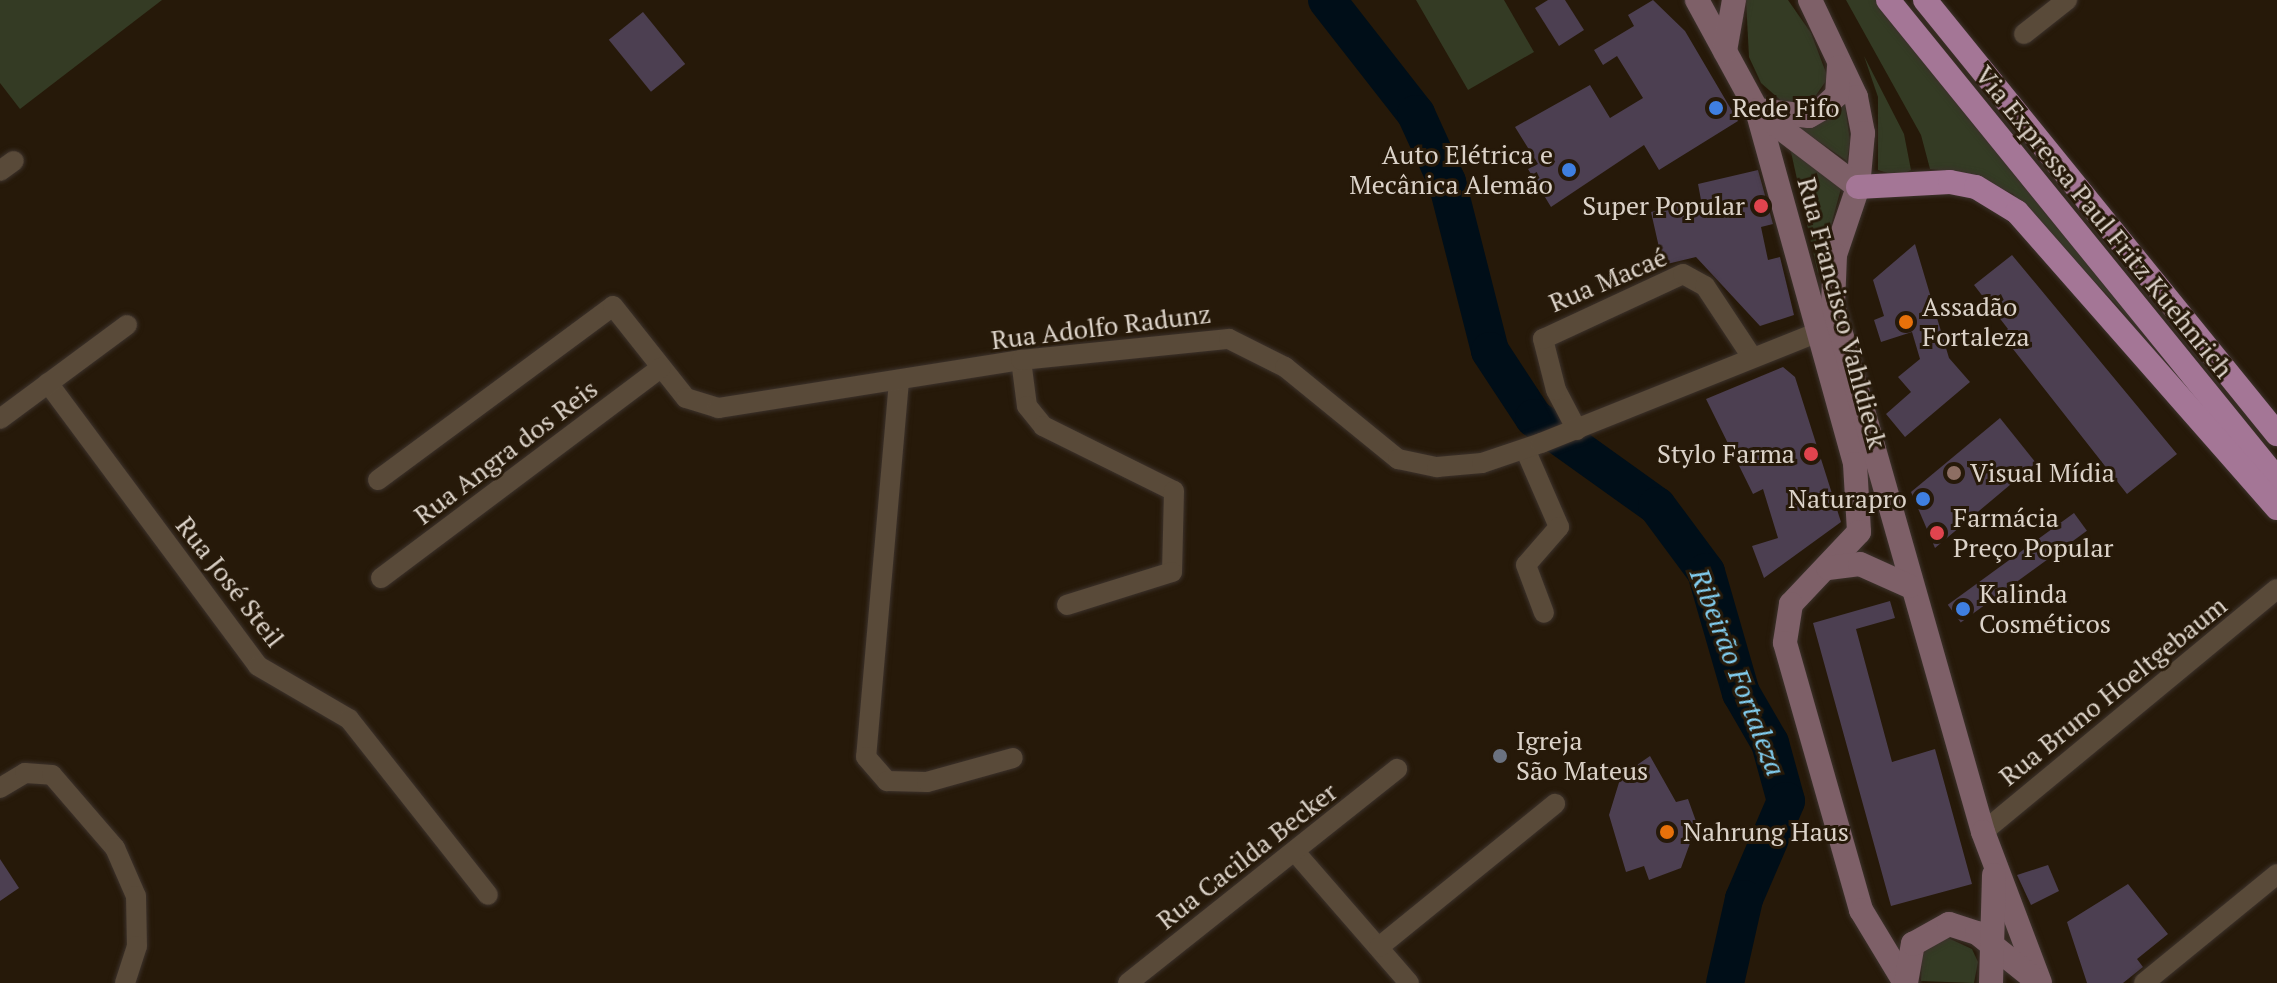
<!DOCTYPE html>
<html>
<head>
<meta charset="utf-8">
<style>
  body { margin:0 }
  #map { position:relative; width:2277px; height:983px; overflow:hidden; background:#261909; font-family:"PT Serif",serif }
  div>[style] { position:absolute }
  .green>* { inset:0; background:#343b24 }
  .river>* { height:38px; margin:-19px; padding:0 19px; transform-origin:19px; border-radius:19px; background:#000e18 }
  .building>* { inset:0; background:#4c3f51; transform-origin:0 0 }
  .roads { filter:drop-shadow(0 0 2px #3c322c) drop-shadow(0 0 2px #3c322c) }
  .street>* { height:20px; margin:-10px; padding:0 10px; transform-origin:10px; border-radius:10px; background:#594a39 }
  .secondary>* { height:24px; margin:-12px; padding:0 12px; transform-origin:12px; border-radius:12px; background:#7e6068 }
  .primary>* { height:24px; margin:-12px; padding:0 12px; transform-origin:12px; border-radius:12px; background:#a47696 }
  .dots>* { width:22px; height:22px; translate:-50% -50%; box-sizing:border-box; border:4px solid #261909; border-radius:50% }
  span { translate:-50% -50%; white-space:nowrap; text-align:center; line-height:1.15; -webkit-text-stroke:6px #261909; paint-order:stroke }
  .poi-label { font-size:26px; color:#dbd2c8 }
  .left { translate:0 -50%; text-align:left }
  .right { translate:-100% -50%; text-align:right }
  .street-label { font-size:26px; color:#dbd2c8 }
  .water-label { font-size:28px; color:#82cef0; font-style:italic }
</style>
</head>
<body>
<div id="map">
  <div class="green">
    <div style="clip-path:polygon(0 0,162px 0,20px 109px,0 83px)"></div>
    <div style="clip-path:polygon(1416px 0,1504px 0,1534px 52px,1468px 90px)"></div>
    <div style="clip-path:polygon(1746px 0,1788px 0,1811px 33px,1828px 78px,1812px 101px,1786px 105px,1761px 83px,1749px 57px)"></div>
    <div style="clip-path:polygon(1846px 0,1878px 0,2180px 373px,2013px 194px,1967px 173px,1930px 169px,1921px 135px)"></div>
    <div style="clip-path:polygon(1864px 56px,1904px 134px,1911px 170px,1898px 176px,1878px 170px,1878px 97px)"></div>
    <div style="clip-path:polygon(1845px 105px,1850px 141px,1847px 161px,1795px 125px,1817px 122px)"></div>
    <div style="clip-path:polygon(1789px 143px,1843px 181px,1818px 274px)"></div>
    <div style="clip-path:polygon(1946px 937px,1972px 949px,1978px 962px,1974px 983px,1921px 981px,1922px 953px)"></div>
  </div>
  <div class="river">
    <div style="left:1327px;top:0;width:145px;rotate:52deg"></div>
    <div style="left:1416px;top:114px;width:75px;rotate:65.5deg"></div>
    <div style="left:1447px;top:182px;width:174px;rotate:75.7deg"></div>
    <div style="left:1490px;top:351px;width:80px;rotate:56.7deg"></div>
    <div style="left:1534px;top:418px;width:151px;rotate:35.6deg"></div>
    <div style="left:1657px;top:506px;width:82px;rotate:53.4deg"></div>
    <div style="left:1706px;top:572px;width:126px;rotate:73.9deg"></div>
    <div style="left:1741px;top:693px;width:58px;rotate:59.9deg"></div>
    <div style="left:1770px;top:743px;width:60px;rotate:74.6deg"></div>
    <div style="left:1786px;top:801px;width:107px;rotate:113.2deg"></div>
    <div style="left:1744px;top:899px;width:86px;rotate:102.7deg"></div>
  </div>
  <div class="building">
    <div style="clip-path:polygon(1548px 0,1565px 0,1584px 30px,1559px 46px,1535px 8px)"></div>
    <div style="clip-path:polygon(1653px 0,1685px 31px,1738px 121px,1659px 170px,1644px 145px,1551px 207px,1528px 169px,1538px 164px,1515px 127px,1590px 85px,1610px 118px,1643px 98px,1617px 56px,1603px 65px,1594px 50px,1634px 26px,1628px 15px)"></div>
    <div style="left:643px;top:12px;width:67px;height:44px;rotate:51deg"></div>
    <div style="clip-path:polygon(1758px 170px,1773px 224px,1761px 227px,1768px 260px,1780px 257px,1794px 315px,1760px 326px,1696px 257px,1663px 265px,1651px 212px,1701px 200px,1698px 184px)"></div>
    <div style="clip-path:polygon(1915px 244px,1949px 358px,1970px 382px,1905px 437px,1886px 414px,1911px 392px,1898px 377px,1920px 359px,1912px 332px,1881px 342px,1874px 320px,1884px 316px,1873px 280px)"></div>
    <div style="clip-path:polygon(2012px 255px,2177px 454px,2127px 494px,2002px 335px,2008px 329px,1974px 285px)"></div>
    <div style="clip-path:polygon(1783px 367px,1795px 377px,1841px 522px,1764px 578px,1752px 546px,1778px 538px,1763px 489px,1753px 494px,1706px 399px)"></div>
    <div style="clip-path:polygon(2000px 418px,2036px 463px,1935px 548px,1911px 492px)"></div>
    <div style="left:2074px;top:513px;width:22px;height:156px;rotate:54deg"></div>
    <div style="clip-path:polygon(1890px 601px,1895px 618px,1856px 629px,1892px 762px,1935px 749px,1972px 884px,1891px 906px,1813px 623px)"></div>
    <div style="clip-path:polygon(1650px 756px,1676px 802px,1688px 799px,1697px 824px,1681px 868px,1649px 880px,1644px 866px,1626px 872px,1609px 815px,1621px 776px)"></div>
    <div style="clip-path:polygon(0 859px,19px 888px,0 901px)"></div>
    <div style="clip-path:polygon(2048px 865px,2059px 891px,2031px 905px,2017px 875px)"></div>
    <div style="clip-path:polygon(2128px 884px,2168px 934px,2137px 959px,2143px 967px,2123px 983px,2087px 983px,2067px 922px)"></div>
  </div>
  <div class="roads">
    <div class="street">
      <div style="left:2024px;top:34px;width:55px;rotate:-38.3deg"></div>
      <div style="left:0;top:171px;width:17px;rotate:-36deg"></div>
      <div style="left:1021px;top:360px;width:46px;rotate:82.6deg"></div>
      <div style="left:1027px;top:406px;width:26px;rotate:51deg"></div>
      <div style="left:1043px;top:426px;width:146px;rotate:26.4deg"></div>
      <div style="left:1174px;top:491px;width:81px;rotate:91.4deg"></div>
      <div style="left:1172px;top:572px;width:110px;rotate:162.6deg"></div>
      <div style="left:899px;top:381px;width:377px;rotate:95deg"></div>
      <div style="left:866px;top:757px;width:32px;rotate:49deg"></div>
      <div style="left:887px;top:781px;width:40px;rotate:1.4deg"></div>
      <div style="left:927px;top:782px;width:89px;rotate:-15.6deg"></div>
      <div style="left:48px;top:383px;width:352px;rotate:53.4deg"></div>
      <div style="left:258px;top:666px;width:105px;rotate:30.2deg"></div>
      <div style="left:349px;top:719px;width:224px;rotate:51.7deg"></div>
      <div style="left:0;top:419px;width:158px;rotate:-36.5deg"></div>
      <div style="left:1577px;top:430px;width:45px;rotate:-117.7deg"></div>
      <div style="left:1556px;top:390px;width:53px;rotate:-104.3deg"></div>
      <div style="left:1543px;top:339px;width:154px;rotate:-24.9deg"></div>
      <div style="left:1683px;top:274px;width:25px;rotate:29deg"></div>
      <div style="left:1705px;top:286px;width:85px;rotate:56.5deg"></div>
      <div style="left:1525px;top:449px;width:85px;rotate:66.4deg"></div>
      <div style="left:1559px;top:527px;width:50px;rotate:131deg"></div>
      <div style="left:1526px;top:565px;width:51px;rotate:69.4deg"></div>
      <div style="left:378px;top:480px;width:292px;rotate:-36.5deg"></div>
      <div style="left:613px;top:306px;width:117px;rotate:51.6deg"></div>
      <div style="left:686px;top:398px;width:34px;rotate:17deg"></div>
      <div style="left:718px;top:408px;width:307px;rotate:-9deg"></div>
      <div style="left:1021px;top:360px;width:209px;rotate:-5.8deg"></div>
      <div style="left:1229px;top:339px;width:63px;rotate:26.6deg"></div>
      <div style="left:1285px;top:367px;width:146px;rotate:39.2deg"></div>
      <div style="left:1398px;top:459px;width:40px;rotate:12deg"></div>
      <div style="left:1437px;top:467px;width:45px;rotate:-5.1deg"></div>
      <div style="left:1482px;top:463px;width:62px;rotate:-18.7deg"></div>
      <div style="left:1541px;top:443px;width:299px;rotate:-21.8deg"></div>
      <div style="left:381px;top:578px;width:350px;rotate:-36.9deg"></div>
      <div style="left:0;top:788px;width:29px;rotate:-31deg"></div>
      <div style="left:25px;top:773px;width:27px;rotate:4deg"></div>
      <div style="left:52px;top:775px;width:96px;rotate:49.2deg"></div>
      <div style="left:115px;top:848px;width:52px;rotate:66.4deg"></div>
      <div style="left:136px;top:896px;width:50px;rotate:88.9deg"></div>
      <div style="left:137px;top:946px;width:39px;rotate:108deg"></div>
      <div style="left:1983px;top:832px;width:381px;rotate:-39.6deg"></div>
      <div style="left:1296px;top:853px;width:172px;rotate:49deg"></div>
      <div style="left:1379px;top:947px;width:227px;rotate:-39.1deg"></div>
      <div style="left:1128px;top:983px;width:344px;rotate:-38.5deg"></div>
      <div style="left:2144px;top:983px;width:172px;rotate:-39.3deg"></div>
    </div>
    <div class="secondary">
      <div style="left:1697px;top:0;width:125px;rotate:61.4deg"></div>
      <div style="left:1757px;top:110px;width:367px;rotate:74.5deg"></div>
      <div style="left:1855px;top:464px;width:68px;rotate:86.6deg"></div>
      <div style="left:1859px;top:532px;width:99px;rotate:133.4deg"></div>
      <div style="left:1791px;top:604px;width:39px;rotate:99deg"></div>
      <div style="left:1785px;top:643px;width:278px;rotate:74.1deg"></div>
      <div style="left:1861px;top:910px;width:85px;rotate:58.9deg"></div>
      <div style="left:1810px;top:0;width:107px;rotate:64.6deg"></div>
      <div style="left:1856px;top:97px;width:37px;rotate:79deg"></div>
      <div style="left:1863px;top:133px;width:54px;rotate:95.3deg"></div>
      <div style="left:1858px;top:187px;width:72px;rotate:108.7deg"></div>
      <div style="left:1835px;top:255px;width:50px;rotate:92.3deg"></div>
      <div style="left:1833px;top:305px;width:548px;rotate:74.11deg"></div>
      <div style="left:1983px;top:832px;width:161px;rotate:69.3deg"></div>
      <div style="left:1725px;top:51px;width:52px;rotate:-80deg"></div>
      <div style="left:1757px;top:110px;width:52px;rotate:6.6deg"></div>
      <div style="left:1809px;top:116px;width:16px;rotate:-30deg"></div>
      <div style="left:1823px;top:108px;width:19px;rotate:-43deg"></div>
      <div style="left:1837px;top:95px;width:28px;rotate:-86deg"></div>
      <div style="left:1762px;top:114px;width:121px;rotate:37.2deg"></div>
      <div style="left:1828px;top:568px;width:32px;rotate:-7deg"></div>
      <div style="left:1860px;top:564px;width:54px;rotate:24.2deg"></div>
      <div style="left:1906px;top:983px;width:40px;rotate:-80deg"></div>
      <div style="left:1913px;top:944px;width:41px;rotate:-29.1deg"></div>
      <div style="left:1949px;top:924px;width:29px;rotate:18deg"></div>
      <div style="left:1977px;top:933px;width:77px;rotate:38.7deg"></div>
      <div style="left:1991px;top:983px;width:108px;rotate:-88.4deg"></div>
    </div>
    <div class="primary">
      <div style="left:1888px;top:0;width:617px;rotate:50.92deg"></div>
      <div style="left:1925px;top:0;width:559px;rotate:50.96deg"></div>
      <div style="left:1858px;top:187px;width:92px;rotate:-3.1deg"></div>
      <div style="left:1950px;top:182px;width:26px;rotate:11deg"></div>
      <div style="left:1976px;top:187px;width:48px;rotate:31.4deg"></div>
      <div style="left:2017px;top:212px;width:394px;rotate:48.7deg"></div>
    </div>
  </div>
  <div class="dots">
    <div style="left:1716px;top:108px;background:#3f7fe0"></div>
    <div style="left:1569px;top:170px;background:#3f7fe0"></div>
    <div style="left:1761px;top:206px;background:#e0444e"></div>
    <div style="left:1906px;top:322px;background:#e8710a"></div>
    <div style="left:1811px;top:454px;background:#e0444e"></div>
    <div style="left:1954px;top:473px;background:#8d6e63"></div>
    <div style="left:1923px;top:499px;background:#3f7fe0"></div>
    <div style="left:1937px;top:533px;background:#e0444e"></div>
    <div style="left:1963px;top:609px;background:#3f7fe0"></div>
    <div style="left:1500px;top:756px;background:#6b7280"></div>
    <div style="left:1667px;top:832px;background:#e8710a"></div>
  </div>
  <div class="poi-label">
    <span class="left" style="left:1732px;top:108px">Rede Fifo</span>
    <span class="right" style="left:1553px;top:170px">Auto Elétrica e<br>Mecânica Alemão</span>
    <span class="right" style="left:1745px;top:206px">Super Popular</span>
    <span class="left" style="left:1922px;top:322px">Assadão<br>Fortaleza</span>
    <span class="right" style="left:1795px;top:454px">Stylo Farma</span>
    <span class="left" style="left:1970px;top:473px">Visual Mídia</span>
    <span class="right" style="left:1907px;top:499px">Naturapro</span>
    <span class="left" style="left:1953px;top:533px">Farmácia<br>Preço Popular</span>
    <span class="left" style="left:1979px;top:609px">Kalinda<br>Cosméticos</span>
    <span class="left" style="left:1516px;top:756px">Igreja<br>São Mateus</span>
    <span class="left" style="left:1683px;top:832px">Nahrung Haus</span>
  </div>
  <div class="street-label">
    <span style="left:2104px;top:222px;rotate:51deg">Via Expressa Paul Fritz Kuehnrich</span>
    <span style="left:1608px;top:280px;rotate:-23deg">Rua Macaé</span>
    <span style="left:1842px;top:313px;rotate:75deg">Rua Francisco Vahldieck</span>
    <span style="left:1101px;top:327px;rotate:-7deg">Rua Adolfo Radunz</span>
    <span style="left:506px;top:452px;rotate:-37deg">Rua Angra dos Reis</span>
    <span style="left:230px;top:582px;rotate:52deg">Rua José Steil</span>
    <span style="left:2113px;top:691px;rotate:-39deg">Rua Bruno Hoeltgebaum</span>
    <span style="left:1247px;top:856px;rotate:-38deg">Rua Cacilda Becker</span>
  </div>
  <div class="water-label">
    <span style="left:1738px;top:672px;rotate:69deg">Ribeirão Fortaleza</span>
  </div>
</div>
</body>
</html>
